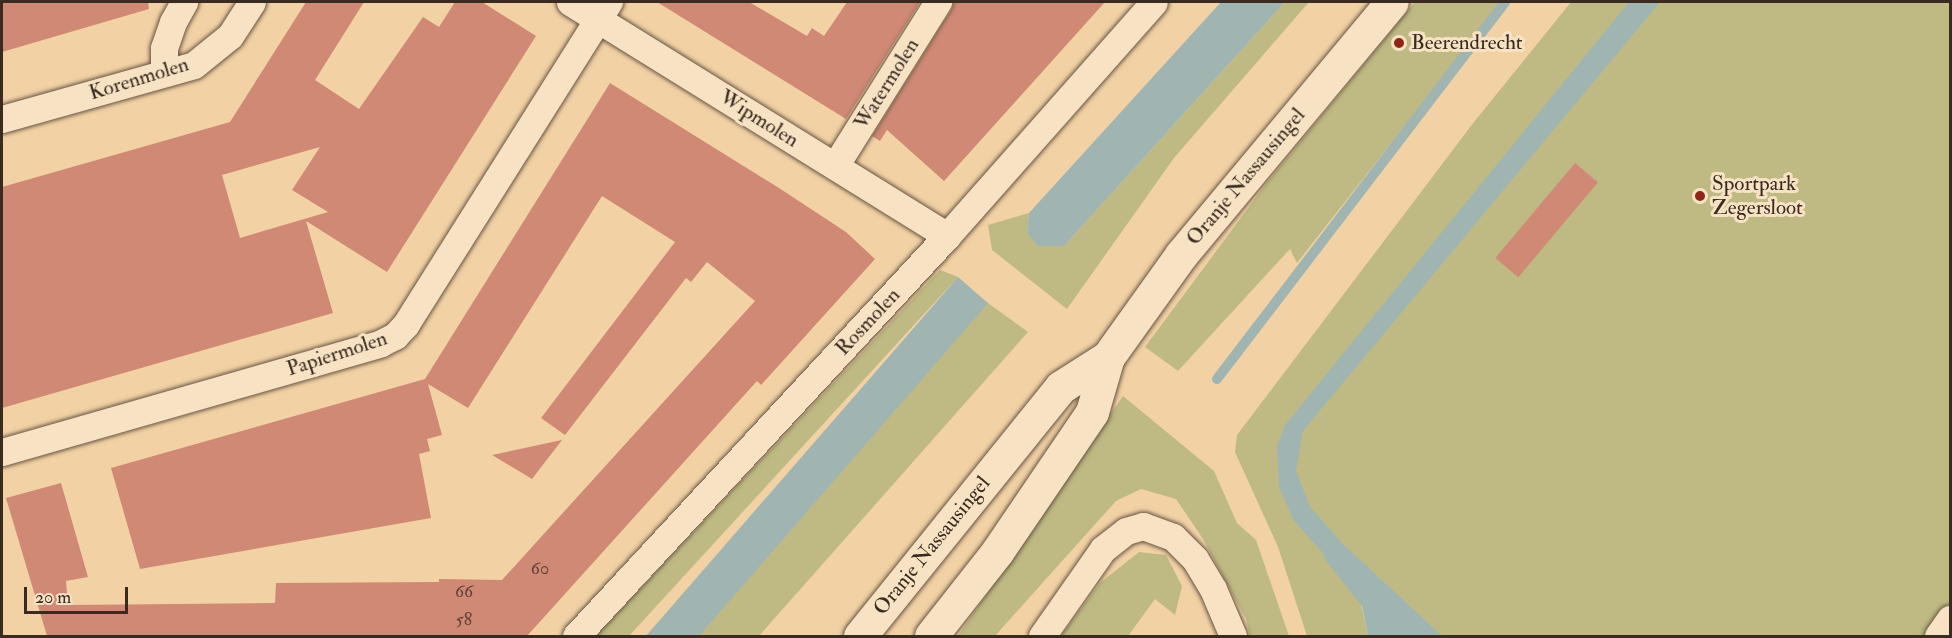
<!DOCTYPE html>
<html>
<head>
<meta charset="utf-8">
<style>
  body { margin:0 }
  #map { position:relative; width:1952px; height:638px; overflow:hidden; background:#f2d2a5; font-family:"IM FELL Double Pica",serif }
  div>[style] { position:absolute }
  .green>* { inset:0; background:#bfba83 }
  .water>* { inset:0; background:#a0b5b2; transform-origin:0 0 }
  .stream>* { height:10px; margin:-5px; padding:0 5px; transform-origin:5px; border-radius:5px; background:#a0b5b2 }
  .building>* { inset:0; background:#d08974; transform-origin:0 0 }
  .roads { filter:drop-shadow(0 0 2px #685542) drop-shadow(0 0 2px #685542) }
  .street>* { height:27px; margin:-13.5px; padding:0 13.5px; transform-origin:13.5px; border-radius:13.5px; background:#f7e2c4 }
  .secondary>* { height:33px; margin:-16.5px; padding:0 16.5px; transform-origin:16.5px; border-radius:16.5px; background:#f7e2c4 }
  .dots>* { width:16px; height:16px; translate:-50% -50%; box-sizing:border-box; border:3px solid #f7e2c4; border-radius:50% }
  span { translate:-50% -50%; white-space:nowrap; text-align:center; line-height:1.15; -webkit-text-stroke:6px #f7e2c4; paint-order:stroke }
  .number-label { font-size:18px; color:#604236 }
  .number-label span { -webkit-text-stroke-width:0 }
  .poi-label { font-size:21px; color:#3a2b21 }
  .left { translate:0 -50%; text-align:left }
  .street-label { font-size:21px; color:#3a2b21 }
  .frame { position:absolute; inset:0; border:3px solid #3a2b21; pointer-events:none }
  .scale { position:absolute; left:24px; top:587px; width:104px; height:27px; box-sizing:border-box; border:3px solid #3a2b21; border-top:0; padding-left:8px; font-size:18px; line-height:21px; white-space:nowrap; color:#3a2b21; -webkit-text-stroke:4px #f7e2c4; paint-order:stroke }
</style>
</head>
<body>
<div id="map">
  <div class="green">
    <div style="clip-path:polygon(1285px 2px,1309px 2px,1174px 158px,1067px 309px,992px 250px,988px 225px,1029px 213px,1027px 233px,1064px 246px)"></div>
    <div style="clip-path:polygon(1415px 2px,1502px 2px,1297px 263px,1290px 249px,1178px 371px,1145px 347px,1266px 184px)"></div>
    <div style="clip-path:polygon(1571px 2px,1950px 2px,1950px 636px,1401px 636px,1361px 604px,1368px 636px,1307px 636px,1278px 547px,1235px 452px,1237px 435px,1474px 122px)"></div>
    <div style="clip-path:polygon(940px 270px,958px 277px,629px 636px,596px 636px)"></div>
    <div style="clip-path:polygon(988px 303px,1028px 332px,759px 636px,680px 636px)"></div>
    <div style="clip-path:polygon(1123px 396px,1214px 471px,1237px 523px,1256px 540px,1289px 636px,1250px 636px,1246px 619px,1203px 539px,1176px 499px,1141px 489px,1116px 501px,995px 636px,958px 636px)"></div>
    <div style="clip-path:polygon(1139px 552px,1166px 555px,1182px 586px,1175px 615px,1155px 599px,1128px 636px,1061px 636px,1100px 583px)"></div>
  </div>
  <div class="water">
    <div style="clip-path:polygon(1221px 2px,1285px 2px,1064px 246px,1038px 246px,1027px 233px,1029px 213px)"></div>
    <div style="clip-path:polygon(1629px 2px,1660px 2px,1303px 431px,1296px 471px,1310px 507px,1344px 545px,1442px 636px,1368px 636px,1362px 606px,1327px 562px,1322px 552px,1294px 521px,1279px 487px,1277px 447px,1285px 425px)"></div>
    <div style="left:958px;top:277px;width:40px;height:487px;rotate:41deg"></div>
  </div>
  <div class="stream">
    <div style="left:1217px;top:379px;width:474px;rotate:-52.6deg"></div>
  </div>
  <div class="building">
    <div style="clip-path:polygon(2px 2px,148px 2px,149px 9px,2px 52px)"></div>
    <div style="clip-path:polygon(evenodd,306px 2px,364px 2px,315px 80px,359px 109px,423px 17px,439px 27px,455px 2px,482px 2px,536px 36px,387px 272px,306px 221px,333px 313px,2px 408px,2px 187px,230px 122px,306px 2px,320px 147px,292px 190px,328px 212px,240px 238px,222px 175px,320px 147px)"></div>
    <div style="clip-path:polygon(657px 2px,749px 2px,807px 36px,812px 28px,824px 36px,847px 2px,920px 2px,846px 119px)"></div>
    <div style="clip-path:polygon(954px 2px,1105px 2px,944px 181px,887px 130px,880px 141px,872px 136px,951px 10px)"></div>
    <div style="clip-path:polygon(610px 83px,779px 188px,846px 232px,875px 259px,761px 385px,757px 381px,527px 636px,47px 636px,6px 498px,61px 483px,88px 577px,66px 581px,68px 605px,275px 603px,276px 583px,439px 582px,439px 579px,502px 580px,755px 301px,707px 262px,691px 282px,686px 278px,565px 435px,541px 418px,675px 242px,602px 196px,468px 408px,428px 384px,442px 435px,427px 439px,430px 451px,419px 454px,431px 518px,140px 569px,111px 468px,425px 379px)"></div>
    <div style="left:1575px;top:163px;width:30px;height:124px;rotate:40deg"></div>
    <div style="clip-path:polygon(562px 440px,532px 479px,492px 455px)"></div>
  </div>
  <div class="roads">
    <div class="street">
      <div style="left:570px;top:2px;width:444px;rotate:31.8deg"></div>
      <div style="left:164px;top:73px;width:25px;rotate:-90deg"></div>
      <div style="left:164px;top:48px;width:28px;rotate:-71deg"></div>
      <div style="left:173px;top:22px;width:23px;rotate:-61deg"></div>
      <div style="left:2px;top:119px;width:199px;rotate:-15.7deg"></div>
      <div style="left:194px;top:65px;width:46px;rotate:-38.9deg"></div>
      <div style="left:230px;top:36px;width:40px;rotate:-57.1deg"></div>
      <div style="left:835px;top:166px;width:194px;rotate:-57.9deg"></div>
      <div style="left:2px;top:452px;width:394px;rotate:-16deg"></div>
      <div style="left:381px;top:343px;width:16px;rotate:-27deg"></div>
      <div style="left:395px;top:336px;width:16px;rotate:-47deg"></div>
      <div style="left:406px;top:324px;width:381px;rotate:-57.8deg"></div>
      <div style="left:576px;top:636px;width:546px;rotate:-47.15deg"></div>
      <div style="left:947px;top:236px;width:312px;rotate:-48.5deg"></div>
      <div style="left:1042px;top:636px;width:106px;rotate:-55deg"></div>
      <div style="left:1103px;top:549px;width:29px;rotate:-38deg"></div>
      <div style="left:1126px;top:531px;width:18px;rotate:-16deg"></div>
      <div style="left:1143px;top:526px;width:32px;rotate:20deg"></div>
      <div style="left:1173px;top:537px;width:31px;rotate:45deg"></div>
      <div style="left:1195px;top:559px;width:35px;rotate:59deg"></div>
      <div style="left:1213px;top:589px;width:51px;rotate:66.9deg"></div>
      <div style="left:1938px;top:636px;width:21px;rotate:-55deg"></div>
    </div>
    <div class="secondary">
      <div style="left:860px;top:636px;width:320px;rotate:-51.1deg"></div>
      <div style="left:1061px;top:387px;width:56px;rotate:-32.6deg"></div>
      <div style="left:931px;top:636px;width:107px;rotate:-51.8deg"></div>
      <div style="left:997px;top:552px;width:169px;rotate:-55.8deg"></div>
      <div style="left:1092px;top:412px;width:57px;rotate:-73.8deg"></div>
      <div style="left:1108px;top:357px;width:125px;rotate:-54.4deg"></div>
      <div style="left:1181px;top:255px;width:329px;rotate:-50.2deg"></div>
    </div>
  </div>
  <div class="dots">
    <div style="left:1399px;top:43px;background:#8f2418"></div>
    <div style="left:1700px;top:196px;background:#8f2418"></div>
  </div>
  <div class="number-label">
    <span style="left:540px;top:569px">60</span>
    <span style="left:464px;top:592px">66</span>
    <span style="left:464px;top:620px">58</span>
  </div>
  <div class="poi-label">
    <span class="left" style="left:1411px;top:43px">Beerendrecht</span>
    <span class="left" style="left:1712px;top:196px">Sportpark<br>Zegersloot</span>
  </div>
  <div class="street-label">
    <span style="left:139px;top:79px;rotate:-17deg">Korenmolen</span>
    <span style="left:887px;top:84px;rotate:-58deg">Watermolen</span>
    <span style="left:759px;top:119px;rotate:32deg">Wipmolen</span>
    <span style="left:1246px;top:177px;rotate:-50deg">Oranje Nassausingel</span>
    <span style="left:868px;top:322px;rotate:-47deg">Rosmolen</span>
    <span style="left:337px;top:354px;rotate:-18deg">Papiermolen</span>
    <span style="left:932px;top:546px;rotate:-51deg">Oranje Nassausingel</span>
  </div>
  <div class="frame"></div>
  <div class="scale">20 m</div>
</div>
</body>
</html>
